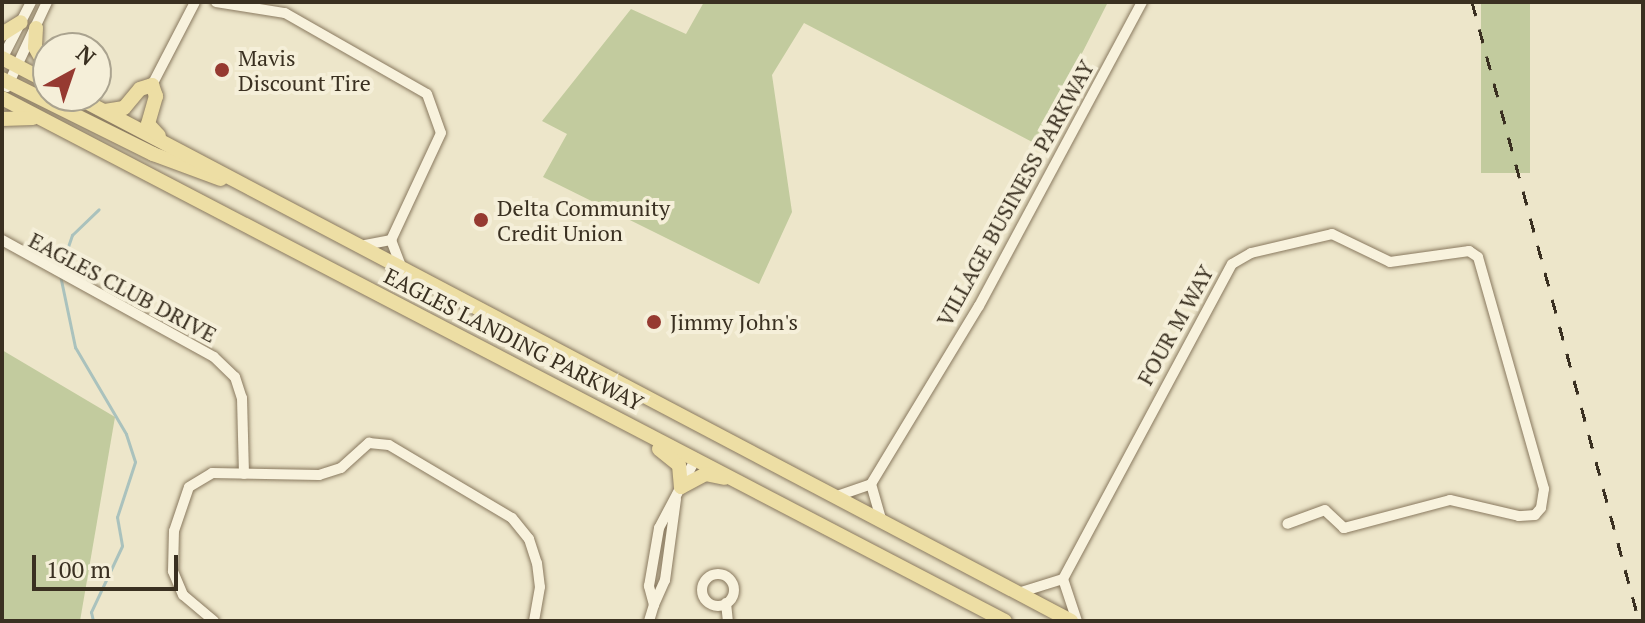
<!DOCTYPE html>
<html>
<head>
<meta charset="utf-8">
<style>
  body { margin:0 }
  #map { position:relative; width:1645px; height:623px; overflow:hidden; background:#ede6ca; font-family:"PT Serif",serif }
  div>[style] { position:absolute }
  .green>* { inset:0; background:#c2cb9e; transform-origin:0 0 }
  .stream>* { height:3px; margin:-1.5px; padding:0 1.5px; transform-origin:1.5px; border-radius:1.5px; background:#aac2bd }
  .roads { filter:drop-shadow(0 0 2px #89795f) drop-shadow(0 0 2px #89795f) }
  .minor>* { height:10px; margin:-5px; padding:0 5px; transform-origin:5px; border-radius:5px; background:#f8f2dd }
  .minor>.ring { margin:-5px; padding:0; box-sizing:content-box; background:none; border:10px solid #f8f2dd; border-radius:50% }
  .major>* { height:14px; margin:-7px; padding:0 7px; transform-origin:7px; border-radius:7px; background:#eddea4 }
  .rail>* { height:3px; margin-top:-1.5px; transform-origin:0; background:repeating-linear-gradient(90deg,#3a3021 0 14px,transparent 0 28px) }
  .dots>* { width:22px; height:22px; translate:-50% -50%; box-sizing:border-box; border:4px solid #f5efd9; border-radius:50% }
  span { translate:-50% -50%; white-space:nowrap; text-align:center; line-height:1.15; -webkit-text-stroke:8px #f5efd9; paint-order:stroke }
  .poi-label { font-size:22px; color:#3a3021 }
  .left { translate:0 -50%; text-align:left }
  .street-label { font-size:22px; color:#3a3021 }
  .frame { position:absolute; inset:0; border:4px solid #3a3021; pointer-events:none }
  .north { position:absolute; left:32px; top:32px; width:80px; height:80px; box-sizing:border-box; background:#f5efd9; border:2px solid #aaa38f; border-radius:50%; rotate:40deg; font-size:22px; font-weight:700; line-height:32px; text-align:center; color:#3a3021 }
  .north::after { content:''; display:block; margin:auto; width:28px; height:36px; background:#963a31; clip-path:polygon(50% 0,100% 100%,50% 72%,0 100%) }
  .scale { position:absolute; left:32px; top:555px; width:146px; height:36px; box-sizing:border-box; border:4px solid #3a3021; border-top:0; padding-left:10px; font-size:24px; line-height:28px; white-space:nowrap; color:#3a3021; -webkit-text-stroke:6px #f5efd9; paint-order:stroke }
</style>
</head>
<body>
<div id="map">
  <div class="green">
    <div style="clip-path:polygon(704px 2px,1108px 2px,1036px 144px,804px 23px,772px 75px,792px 212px,759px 284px,543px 177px,567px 134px,542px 121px,631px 9px,686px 34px)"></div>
    <div style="left:1481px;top:2px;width:49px;height:171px"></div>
    <div style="clip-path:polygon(2px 350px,115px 417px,80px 621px,2px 621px)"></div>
  </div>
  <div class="stream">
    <div style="left:61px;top:267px;width:34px;rotate:-71deg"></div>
    <div style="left:72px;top:235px;width:37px;rotate:-44deg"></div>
    <div style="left:60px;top:275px;width:74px;rotate:78.2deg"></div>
    <div style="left:75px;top:347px;width:101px;rotate:59.6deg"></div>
    <div style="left:126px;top:434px;width:29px;rotate:72deg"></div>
    <div style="left:135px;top:462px;width:58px;rotate:108.1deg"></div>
    <div style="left:117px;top:517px;width:29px;rotate:80deg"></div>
    <div style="left:122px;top:546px;width:73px;rotate:115.2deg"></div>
    <div style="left:91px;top:612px;width:9px;rotate:77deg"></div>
  </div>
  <div class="roads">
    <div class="minor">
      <div style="left:216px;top:2px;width:70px;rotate:9.1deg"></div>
      <div style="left:285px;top:13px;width:163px;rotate:29.7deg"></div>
      <div style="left:427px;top:94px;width:41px;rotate:70.3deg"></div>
      <div style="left:441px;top:133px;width:118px;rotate:115deg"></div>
      <div style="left:391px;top:240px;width:31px;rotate:69deg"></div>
      <div style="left:2px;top:59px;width:64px;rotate:-63deg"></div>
      <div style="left:152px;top:85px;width:93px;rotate:-62.6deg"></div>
      <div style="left:7px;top:87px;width:94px;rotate:-64.8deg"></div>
      <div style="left:2px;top:240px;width:242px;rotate:28.9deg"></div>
      <div style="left:214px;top:357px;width:29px;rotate:44deg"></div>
      <div style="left:235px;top:377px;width:22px;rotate:72deg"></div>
      <div style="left:242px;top:398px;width:76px;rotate:88.5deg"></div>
      <div style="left:360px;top:246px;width:32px;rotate:-11deg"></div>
      <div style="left:871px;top:484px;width:36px;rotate:74deg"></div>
      <div style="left:837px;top:496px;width:36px;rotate:-19deg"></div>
      <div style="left:871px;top:484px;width:208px;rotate:-58.8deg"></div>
      <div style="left:979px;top:306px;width:345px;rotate:-61.8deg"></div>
      <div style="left:676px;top:499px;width:82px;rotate:97.7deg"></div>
      <div style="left:665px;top:580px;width:27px;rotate:114deg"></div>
      <div style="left:654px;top:605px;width:20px;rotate:-105deg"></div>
      <div style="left:649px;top:586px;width:59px;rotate:-80.2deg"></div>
      <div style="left:659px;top:528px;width:79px;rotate:-62.1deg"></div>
      <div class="ring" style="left:702px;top:574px;width:22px;height:22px"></div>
      <div style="left:1018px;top:593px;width:47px;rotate:-17.3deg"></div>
      <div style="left:726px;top:603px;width:18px;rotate:84deg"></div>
      <div style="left:214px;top:621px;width:40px;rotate:-140deg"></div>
      <div style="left:183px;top:595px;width:26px;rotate:-113deg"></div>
      <div style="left:173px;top:571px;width:40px;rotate:-88.6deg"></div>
      <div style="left:174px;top:531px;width:46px;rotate:-71.2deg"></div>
      <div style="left:189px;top:487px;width:27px;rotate:-31deg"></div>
      <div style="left:212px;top:473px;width:107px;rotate:1.1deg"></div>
      <div style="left:319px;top:475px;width:23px;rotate:-18deg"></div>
      <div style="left:341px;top:468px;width:38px;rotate:-42deg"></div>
      <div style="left:369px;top:443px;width:20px;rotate:6deg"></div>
      <div style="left:389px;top:445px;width:143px;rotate:30.7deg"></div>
      <div style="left:512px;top:518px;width:27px;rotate:51deg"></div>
      <div style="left:529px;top:539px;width:25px;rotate:72deg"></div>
      <div style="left:537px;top:563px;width:24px;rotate:83deg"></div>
      <div style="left:540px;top:587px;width:35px;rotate:100deg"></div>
      <div style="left:649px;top:621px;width:17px;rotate:-73deg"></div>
      <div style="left:1077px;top:621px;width:44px;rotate:-108.4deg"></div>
      <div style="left:1063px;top:579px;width:357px;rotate:-61.8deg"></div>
      <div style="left:1232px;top:264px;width:22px;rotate:-30deg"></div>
      <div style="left:1251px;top:253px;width:83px;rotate:-13.2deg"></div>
      <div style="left:1332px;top:234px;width:64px;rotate:25.8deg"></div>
      <div style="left:1390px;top:262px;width:80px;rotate:-7.9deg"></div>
      <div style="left:1469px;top:251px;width:11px;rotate:34deg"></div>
      <div style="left:1478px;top:257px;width:241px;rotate:74.1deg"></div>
      <div style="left:1544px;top:489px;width:19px;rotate:99deg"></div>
      <div style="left:1541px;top:508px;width:9px;rotate:131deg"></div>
      <div style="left:1535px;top:515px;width:16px;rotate:176deg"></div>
      <div style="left:1519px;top:516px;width:71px;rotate:-166.9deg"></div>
      <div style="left:1450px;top:500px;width:110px;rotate:165.2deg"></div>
      <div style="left:1344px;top:528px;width:26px;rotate:-137deg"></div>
      <div style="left:1325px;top:510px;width:40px;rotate:159.8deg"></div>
    </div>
    <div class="major">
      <div style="left:36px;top:28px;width:19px;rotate:93deg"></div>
      <div style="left:35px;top:47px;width:26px;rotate:61deg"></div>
      <div style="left:2px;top:34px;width:22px;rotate:-32deg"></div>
      <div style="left:2px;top:58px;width:52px;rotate:27.6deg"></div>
      <div style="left:2px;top:79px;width:169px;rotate:26.4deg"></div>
      <div style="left:153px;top:154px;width:72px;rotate:20.2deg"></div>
      <div style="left:75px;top:96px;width:1126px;rotate:27.79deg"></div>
      <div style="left:2px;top:98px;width:1131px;rotate:27.54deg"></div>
      <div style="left:105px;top:111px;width:19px;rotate:-9deg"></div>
      <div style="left:124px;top:108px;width:25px;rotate:-50deg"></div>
      <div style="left:140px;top:89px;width:13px;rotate:-18deg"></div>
      <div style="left:152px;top:85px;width:12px;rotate:70deg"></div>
      <div style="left:156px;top:96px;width:29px;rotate:106deg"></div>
      <div style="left:148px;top:124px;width:16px;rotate:47deg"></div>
      <div style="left:2px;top:119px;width:31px;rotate:-2deg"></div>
      <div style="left:659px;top:449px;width:26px;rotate:39deg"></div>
      <div style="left:679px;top:465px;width:22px;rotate:85deg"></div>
      <div style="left:681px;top:487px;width:27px;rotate:-28deg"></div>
      <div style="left:705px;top:474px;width:20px;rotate:11deg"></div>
    </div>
  </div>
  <div class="rail">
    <div style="left:1472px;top:2px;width:641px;rotate:74.9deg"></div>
  </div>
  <div class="dots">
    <div style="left:222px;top:70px;background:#963a31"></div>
    <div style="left:481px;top:220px;background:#963a31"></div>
    <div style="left:654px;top:322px;background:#963a31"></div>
  </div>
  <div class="poi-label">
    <span class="left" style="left:238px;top:70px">Mavis<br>Discount Tire</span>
    <span class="left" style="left:497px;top:220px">Delta Community<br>Credit Union</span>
    <span class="left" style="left:670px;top:322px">Jimmy John's</span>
  </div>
  <div class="street-label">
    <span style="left:1015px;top:193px;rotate:-61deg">VILLAGE BUSINESS PARKWAY</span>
    <span style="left:123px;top:287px;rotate:28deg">EAGLES CLUB DRIVE</span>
    <span style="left:1175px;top:325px;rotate:-61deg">FOUR M WAY</span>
    <span style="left:514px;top:339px;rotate:27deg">EAGLES LANDING PARKWAY</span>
  </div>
  <div class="frame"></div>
  <div class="north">N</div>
  <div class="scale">100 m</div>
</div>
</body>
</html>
